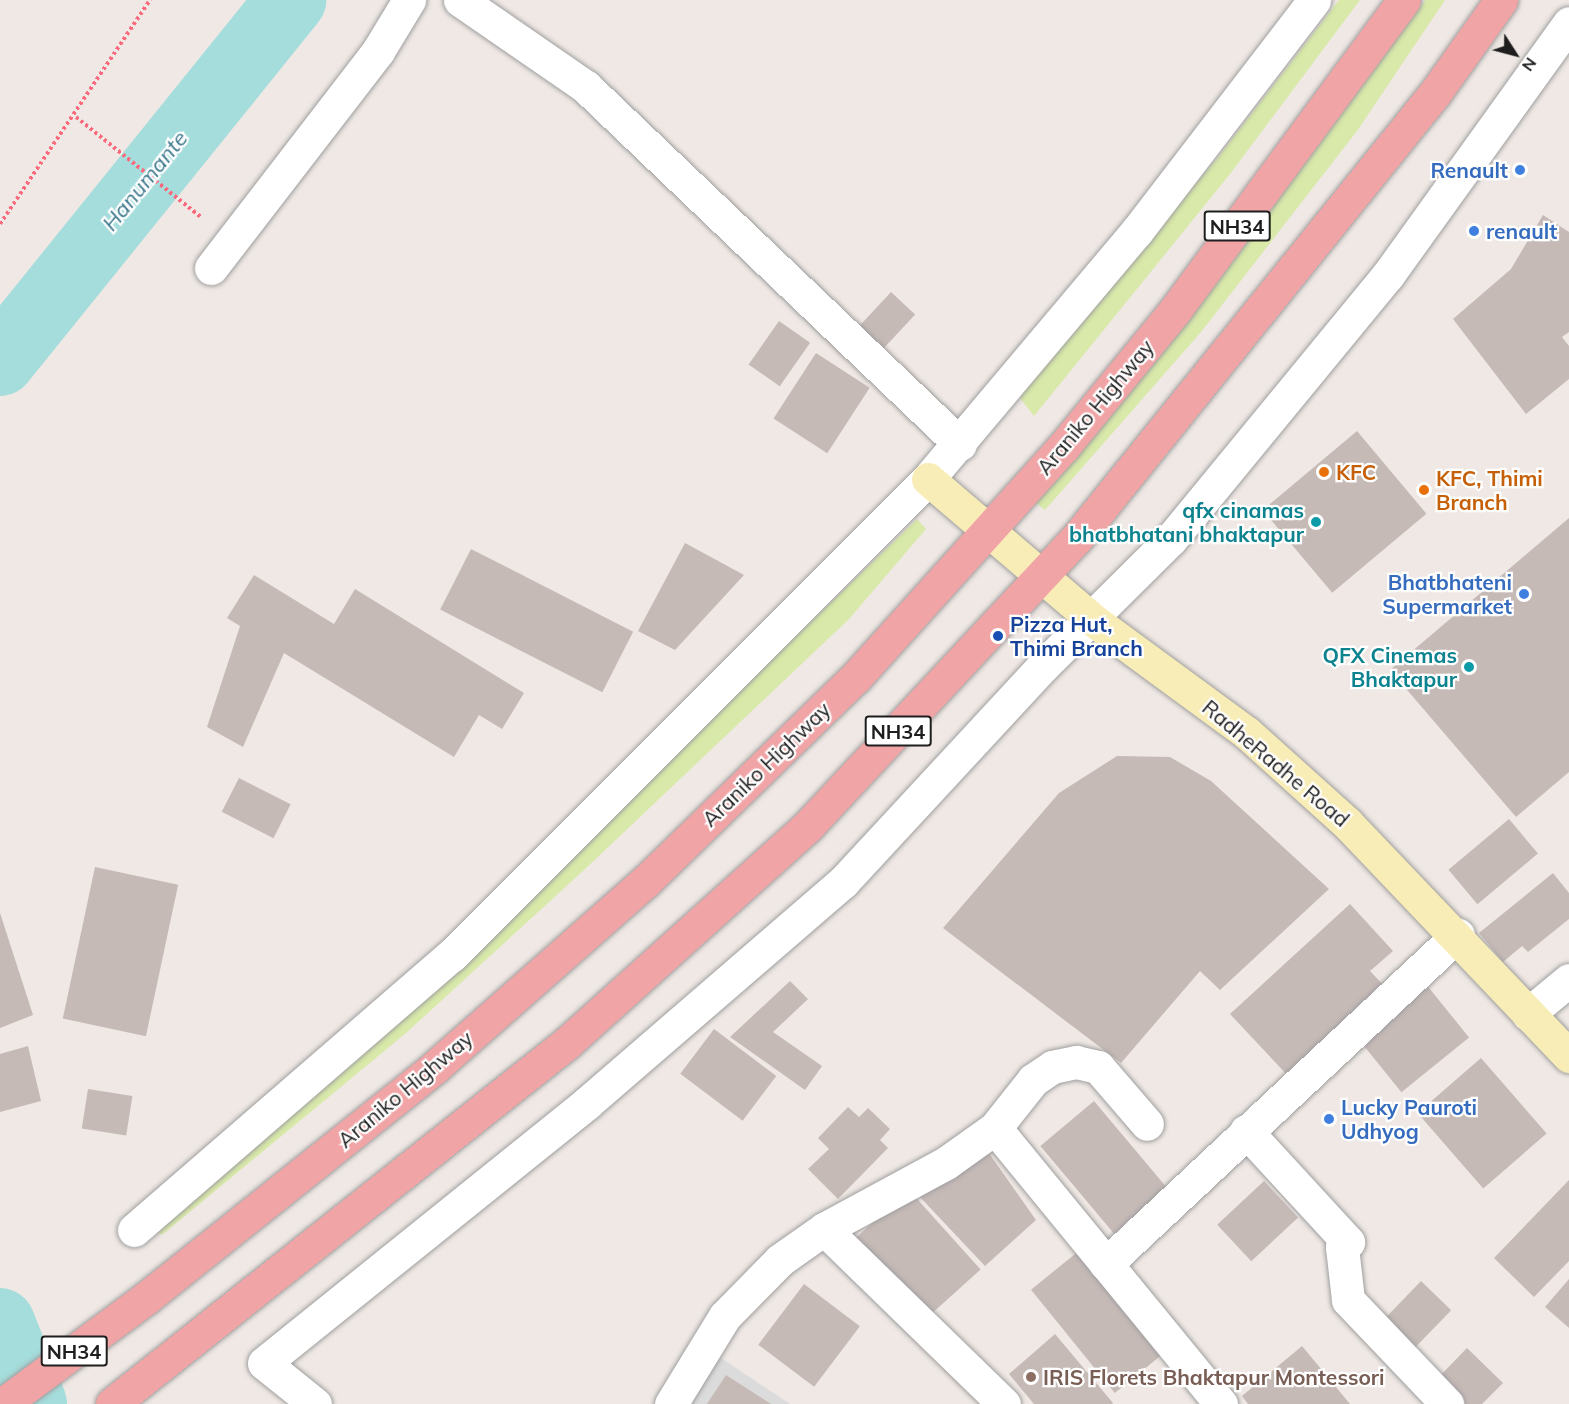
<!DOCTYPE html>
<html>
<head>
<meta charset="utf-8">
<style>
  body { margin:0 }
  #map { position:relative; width:1569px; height:1404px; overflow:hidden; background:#efe8e4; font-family:Mulish,sans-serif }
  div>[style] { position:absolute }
  .residential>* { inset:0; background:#dcdbdb }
  .grass>* { inset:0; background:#d8e9a9 }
  .river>* { height:70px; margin:-35px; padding:0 35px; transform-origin:35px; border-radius:35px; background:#a4dddc }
  .building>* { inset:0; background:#c6bab7; transform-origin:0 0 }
  .path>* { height:4px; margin-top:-2px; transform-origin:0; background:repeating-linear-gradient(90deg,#fa6a7d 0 3px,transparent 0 6px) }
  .roads { filter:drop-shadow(0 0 2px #9f9f9f) drop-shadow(0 0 2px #9f9f9f) }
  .minor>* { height:33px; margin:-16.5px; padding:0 16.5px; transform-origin:16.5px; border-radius:16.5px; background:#fff }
  .secondary>* { height:33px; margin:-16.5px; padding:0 16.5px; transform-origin:16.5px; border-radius:16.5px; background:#f9edb7 }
  .trunk>* { height:33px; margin:-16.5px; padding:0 16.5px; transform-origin:16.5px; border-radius:16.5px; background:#f1a4a6 }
  .dots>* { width:16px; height:16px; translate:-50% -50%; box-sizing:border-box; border:3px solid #fff; border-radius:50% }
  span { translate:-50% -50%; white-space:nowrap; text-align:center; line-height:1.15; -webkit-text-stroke:4.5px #fff; paint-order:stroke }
  .shield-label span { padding:2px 4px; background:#fff; border:2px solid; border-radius:4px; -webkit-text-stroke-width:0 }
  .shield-label { font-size:20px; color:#1e1e1e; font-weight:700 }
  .shop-label { font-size:21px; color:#366cbe; font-weight:700 }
  .right { translate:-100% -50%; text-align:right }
  .left { translate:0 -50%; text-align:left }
  .street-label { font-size:21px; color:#1e1e1e }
  .food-label { font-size:21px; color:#c56008; font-weight:700 }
  .culture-label { font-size:21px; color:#0d838f; font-weight:700 }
  .transit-label { font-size:21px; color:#164399; font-weight:700 }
  .education-label { font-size:21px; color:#785e54; font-weight:700 }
  .water-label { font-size:22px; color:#3f798e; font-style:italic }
  .north { position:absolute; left:1485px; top:24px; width:60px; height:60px; -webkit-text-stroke:4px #fff; paint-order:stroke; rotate:126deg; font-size:16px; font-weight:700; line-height:24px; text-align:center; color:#1e1e1e }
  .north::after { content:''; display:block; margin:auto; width:21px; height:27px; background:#1e1e1e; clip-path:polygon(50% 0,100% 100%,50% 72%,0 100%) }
</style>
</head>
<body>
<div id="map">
  <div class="residential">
    <div style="clip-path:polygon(712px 1352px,790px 1404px,684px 1404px)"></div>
  </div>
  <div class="grass">
    <div style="clip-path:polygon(1339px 0,1360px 0,1230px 174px,1034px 416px,1020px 398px,1033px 373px,1215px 161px)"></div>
    <div style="clip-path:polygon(1425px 0,1445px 0,1357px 131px,1201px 332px,1045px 510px,1035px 502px,1217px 283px)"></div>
    <div style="clip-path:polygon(917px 519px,926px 529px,849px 619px,584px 870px,406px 1033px,163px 1234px,148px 1233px,477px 953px,591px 834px)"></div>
  </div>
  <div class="river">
    <div style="left:0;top:361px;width:464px;rotate:-51.1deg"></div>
    <div style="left:0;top:1323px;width:87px;rotate:68.4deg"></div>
  </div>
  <div class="building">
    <div style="clip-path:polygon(1543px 215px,1569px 232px,1569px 332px,1562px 337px,1569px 346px,1569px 379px,1526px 414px,1453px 319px,1511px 269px)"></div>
    <div style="left:891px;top:292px;width:33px;height:46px;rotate:43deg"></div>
    <div style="left:779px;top:321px;width:38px;height:53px;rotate:35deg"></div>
    <div style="left:816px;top:353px;width:64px;height:78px;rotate:33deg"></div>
    <div style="left:1357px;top:431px;width:108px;height:123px;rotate:50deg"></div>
    <div style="clip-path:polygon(1569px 518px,1569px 772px,1516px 817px,1390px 670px)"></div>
    <div style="clip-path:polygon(685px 543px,744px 575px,675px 650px,638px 631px)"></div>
    <div style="left:471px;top:549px;width:182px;height:68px;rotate:27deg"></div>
    <div style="clip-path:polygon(254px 575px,334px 624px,355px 589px,524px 693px,502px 729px,479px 715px,454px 757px,284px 653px,243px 747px,207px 727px,240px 626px,227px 618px)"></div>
    <div style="clip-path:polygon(1117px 756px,1170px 757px,1211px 781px,1329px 889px,1220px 990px,1200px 971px,1121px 1063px,943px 928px,1059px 793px)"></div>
    <div style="left:239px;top:778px;width:58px;height:38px;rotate:27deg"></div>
    <div style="left:1509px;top:819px;width:45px;height:79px;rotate:50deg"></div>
    <div style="left:95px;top:867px;width:85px;height:155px;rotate:12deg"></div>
    <div style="clip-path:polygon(1553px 873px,1569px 893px,1569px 919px,1528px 952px,1522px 946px,1503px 962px,1479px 933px)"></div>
    <div style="clip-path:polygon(1350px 904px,1393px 951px,1370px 971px,1387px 989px,1290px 1078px,1230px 1014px)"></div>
    <div style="clip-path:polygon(0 913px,33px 1015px,0 1028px)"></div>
    <div style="clip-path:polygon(790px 981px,808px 999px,773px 1032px,822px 1066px,805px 1090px,730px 1037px)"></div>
    <div style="left:1425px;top:983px;width:70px;height:87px;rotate:51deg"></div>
    <div style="left:714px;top:1029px;width:78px;height:56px;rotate:37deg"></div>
    <div style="clip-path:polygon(28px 1046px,41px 1101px,0 1112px,0 1054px)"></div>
    <div style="left:1481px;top:1058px;width:100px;height:84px;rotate:49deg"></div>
    <div style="left:88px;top:1089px;width:45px;height:40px;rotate:9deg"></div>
    <div style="left:1094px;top:1101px;width:116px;height:70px;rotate:50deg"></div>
    <div style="clip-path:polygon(848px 1107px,859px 1117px,868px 1108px,890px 1129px,880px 1140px,888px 1148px,838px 1199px,808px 1169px,829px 1149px,818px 1138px)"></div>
    <div style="clip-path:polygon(986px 1149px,1036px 1220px,985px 1266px,919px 1196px)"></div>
    <div style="clip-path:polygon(1569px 1180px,1569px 1261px,1534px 1297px,1494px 1258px)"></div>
    <div style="left:1264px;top:1181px;width:50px;height:64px;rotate:47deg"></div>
    <div style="left:909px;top:1190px;width:107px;height:74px;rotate:48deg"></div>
    <div style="left:1080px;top:1250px;width:133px;height:63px;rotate:51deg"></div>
    <div style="clip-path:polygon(1569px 1279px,1569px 1328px,1545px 1307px)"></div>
    <div style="left:1421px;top:1281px;width:42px;height:53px;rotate:44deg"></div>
    <div style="left:804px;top:1284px;width:70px;height:76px;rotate:37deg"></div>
    <div style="clip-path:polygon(1055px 1334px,1113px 1403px,1112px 1404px,1034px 1404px,1009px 1374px)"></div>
    <div style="clip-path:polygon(1302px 1346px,1350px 1404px,1248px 1404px,1242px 1396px)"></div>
    <div style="clip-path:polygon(1467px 1348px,1503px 1383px,1482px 1404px,1456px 1404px,1434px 1382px)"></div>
    <div style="clip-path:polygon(726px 1375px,771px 1404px,707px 1404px)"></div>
  </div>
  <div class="path">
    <div style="left:76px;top:117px;width:161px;rotate:38.7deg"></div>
    <div style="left:0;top:224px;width:270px;rotate:-56.2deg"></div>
  </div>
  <div class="roads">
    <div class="minor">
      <div style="left:460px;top:0;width:153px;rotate:34.6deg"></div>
      <div style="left:586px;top:87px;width:517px;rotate:43.67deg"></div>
      <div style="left:211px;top:268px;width:274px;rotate:-52.4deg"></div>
      <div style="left:378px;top:51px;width:60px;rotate:-58.7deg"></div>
      <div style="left:1528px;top:1014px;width:53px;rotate:-39.7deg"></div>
      <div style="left:995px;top:1128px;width:357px;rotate:50.7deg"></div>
      <div style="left:1246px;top:1131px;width:151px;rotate:47.4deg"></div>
      <div style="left:1348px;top:1242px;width:8px;rotate:140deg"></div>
      <div style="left:1342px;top:1247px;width:53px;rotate:83.5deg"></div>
      <div style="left:1348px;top:1300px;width:144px;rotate:46.4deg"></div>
      <div style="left:824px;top:1229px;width:251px;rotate:44.2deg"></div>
      <div style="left:134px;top:1230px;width:420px;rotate:-40.9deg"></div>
      <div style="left:452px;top:955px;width:673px;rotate:-45deg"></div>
      <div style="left:928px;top:479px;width:324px;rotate:-49.9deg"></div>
      <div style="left:1137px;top:231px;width:291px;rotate:-52.5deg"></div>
      <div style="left:1106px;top:1264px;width:482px;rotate:-43.1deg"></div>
      <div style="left:315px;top:1404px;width:65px;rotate:-141.2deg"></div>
      <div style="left:264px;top:1363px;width:415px;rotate:-38.8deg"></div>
      <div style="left:587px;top:1103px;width:338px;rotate:-40.8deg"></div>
      <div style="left:843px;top:882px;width:293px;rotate:-47.2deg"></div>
      <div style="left:1042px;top:667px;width:182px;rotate:-44.8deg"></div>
      <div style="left:1171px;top:539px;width:342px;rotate:-50.6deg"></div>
      <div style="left:1388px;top:275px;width:310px;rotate:-54.3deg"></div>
      <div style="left:671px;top:1404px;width:103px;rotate:-58.5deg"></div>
      <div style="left:725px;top:1316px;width:78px;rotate:-45.5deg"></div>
      <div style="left:780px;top:1260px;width:54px;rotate:-35.2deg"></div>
      <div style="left:824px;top:1229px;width:139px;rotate:-28.4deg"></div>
      <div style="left:946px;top:1163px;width:60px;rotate:-35.5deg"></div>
      <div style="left:995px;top:1128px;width:61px;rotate:-51.6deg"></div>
      <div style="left:1033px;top:1080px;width:23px;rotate:-34deg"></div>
      <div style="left:1052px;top:1067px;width:25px;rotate:-12deg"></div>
      <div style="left:1076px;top:1062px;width:23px;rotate:13deg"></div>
      <div style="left:1098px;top:1067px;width:75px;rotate:49.3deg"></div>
    </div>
    <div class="secondary">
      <div style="left:928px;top:479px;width:217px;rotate:40.5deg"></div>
      <div style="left:1093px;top:620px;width:191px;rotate:36.3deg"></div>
      <div style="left:1247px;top:733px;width:135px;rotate:42deg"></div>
      <div style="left:1347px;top:823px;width:322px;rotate:46.4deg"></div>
    </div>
    <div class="trunk">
      <div style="left:3px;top:1404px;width:178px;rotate:-36.5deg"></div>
      <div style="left:146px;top:1298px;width:370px;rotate:-38.6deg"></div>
      <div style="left:435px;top:1067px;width:280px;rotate:-41.4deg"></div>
      <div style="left:645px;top:882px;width:294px;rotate:-44.2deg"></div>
      <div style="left:856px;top:677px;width:311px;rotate:-48deg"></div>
      <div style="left:1064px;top:446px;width:177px;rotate:-50.7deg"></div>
      <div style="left:1176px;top:309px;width:384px;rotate:-53.6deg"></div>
      <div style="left:112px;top:1404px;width:581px;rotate:-38.43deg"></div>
      <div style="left:567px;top:1043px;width:324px;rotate:-42deg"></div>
      <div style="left:808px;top:826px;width:393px;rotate:-47deg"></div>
      <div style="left:1076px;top:539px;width:573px;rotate:-51.17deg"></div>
      <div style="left:1435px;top:93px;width:114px;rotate:-54.6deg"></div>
    </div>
  </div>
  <div class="dots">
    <div style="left:1520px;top:170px;background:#3f7fe0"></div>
    <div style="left:1474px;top:231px;background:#3f7fe0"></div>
    <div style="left:1324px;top:472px;background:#e8710a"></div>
    <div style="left:1424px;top:490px;background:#e8710a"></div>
    <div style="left:1316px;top:522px;background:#0f9aa8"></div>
    <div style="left:1524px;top:594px;background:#3f7fe0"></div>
    <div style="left:998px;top:636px;background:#1a4fb4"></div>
    <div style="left:1469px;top:667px;background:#0f9aa8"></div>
    <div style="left:1329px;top:1119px;background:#3f7fe0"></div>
    <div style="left:1031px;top:1377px;background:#8d6e63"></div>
  </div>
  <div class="shield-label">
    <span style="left:1237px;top:226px">NH34</span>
    <span style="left:898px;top:731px">NH34</span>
    <span style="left:74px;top:1351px">NH34</span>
  </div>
  <div class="shop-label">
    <span class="right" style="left:1508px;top:170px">Renault</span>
    <span class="left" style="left:1486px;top:231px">renault</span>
    <span class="right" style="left:1512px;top:594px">Bhatbhateni<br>Supermarket</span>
    <span class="left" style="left:1341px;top:1119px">Lucky Pauroti<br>Udhyog</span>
  </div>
  <div class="street-label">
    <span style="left:1095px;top:407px;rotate:-50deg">Araniko Highway</span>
    <span style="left:1276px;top:763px;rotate:40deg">RadheRadhe Road</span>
    <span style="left:766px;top:764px;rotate:-44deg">Araniko Highway</span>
    <span style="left:405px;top:1089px;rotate:-40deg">Araniko Highway</span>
  </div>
  <div class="food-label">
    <span class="left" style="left:1336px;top:472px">KFC</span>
    <span class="left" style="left:1436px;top:490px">KFC, Thimi<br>Branch</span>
  </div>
  <div class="culture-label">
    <span class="right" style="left:1304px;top:522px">qfx cinamas<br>bhatbhatani bhaktapur</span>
    <span class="right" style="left:1457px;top:667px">QFX Cinemas<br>Bhaktapur</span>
  </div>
  <div class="transit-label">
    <span class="left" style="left:1010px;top:636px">Pizza Hut,<br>Thimi Branch</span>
  </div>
  <div class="education-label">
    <span class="left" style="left:1043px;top:1377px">IRIS Florets Bhaktapur Montessori</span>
  </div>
  <div class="water-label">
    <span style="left:145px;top:181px;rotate:-51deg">Hanumante</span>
  </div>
  <div class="north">N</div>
</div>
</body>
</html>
